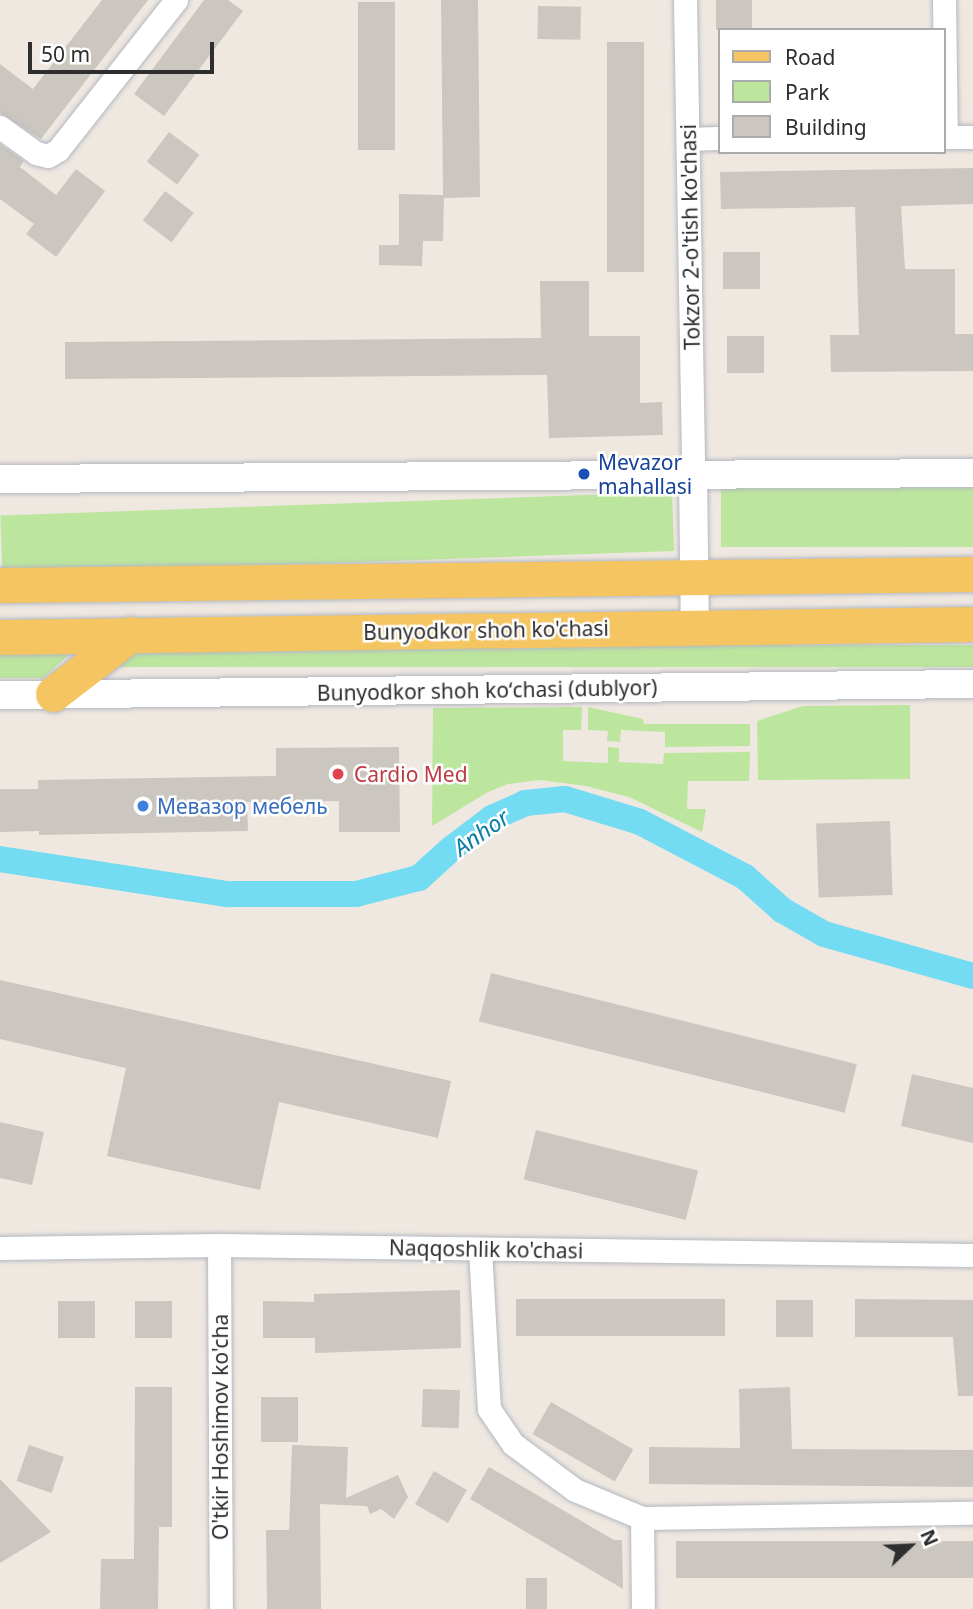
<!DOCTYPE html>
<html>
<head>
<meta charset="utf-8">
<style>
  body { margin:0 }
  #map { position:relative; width:973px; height:1609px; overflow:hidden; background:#efe8e1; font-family:"Noto Sans",sans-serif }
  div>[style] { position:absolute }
  .green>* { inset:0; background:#bce69d; transform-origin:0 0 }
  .canal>* { height:26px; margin:-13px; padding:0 13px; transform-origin:13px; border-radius:13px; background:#73dbf2 }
  .building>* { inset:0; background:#cbc6bf; transform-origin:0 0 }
  .roads { filter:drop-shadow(0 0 2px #b4b8c1) drop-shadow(0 0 2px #b4b8c1) }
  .minor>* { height:23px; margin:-11.5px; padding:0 11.5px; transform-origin:11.5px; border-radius:11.5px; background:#fff }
  .tertiary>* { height:28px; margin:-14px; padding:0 14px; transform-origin:14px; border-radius:14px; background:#fff }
  .primary>* { height:35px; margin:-17.5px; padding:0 17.5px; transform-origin:17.5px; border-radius:17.5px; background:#f4c560 }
  .dots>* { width:19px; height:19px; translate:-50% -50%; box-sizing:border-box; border:4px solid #fff; border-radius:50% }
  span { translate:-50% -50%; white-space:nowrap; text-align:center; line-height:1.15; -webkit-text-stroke:5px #fff; paint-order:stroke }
  .street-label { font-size:21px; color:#2e2e2e }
  .transit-label { font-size:21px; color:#164399 }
  .left { translate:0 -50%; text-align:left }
  .health-label { font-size:21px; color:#be3a42 }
  .shop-label { font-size:21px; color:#366cbe }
  .water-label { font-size:23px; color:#0a7da5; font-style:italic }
  .legend { position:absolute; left:718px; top:28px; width:228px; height:126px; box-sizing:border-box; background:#fff; border:2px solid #ababab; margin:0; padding:9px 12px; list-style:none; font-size:21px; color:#2e2e2e }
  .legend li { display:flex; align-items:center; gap:14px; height:35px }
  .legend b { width:35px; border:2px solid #ababab }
  .north { position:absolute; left:875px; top:1511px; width:70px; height:70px; -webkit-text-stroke:5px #fff; paint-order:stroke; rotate:67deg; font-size:19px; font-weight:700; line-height:28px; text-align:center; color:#2e2e2e }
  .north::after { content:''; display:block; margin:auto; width:24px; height:32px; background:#2e2e2e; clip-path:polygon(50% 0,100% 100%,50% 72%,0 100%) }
  .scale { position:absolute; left:28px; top:42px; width:186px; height:32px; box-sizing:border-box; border:4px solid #2e2e2e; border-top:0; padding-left:9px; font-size:21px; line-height:24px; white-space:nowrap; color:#2e2e2e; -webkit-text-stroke:5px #fff; paint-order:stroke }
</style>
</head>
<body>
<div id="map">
  <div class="green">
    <div style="left:973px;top:486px;width:61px;height:252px;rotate:90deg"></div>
    <div style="left:672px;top:492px;width:59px;height:672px;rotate:88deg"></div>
    <div style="left:973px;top:645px;width:22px;height:855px;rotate:90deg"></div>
    <div style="clip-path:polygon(70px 654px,43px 678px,0 678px,0 655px)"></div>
    <div style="clip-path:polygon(910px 705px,910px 779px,758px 780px,757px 721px,803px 706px)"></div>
    <div style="clip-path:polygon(582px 707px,581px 730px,563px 730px,563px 761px,608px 763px,608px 747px,619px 748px,619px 762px,663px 764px,664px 753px,750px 752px,749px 781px,688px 781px,687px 809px,706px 809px,702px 832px,629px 797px,586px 786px,540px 780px,508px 784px,488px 792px,432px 826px,433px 708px)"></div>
    <div style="clip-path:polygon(588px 707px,643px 719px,644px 724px,750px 724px,750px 746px,665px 747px,665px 732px,621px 730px,620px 742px,607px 741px,608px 731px,588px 730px)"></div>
  </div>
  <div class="canal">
    <div style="left:0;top:859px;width:230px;rotate:8.8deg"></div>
    <div style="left:227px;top:894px;width:129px"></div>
    <div style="left:356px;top:894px;width:65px;rotate:-14.3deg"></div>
    <div style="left:419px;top:878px;width:43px;rotate:-42.2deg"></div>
    <div style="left:451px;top:849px;width:51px;rotate:-37.1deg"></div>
    <div style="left:492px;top:818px;width:36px;rotate:-24deg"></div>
    <div style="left:525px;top:803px;width:40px;rotate:-5.7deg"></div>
    <div style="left:565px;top:799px;width:78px;rotate:17deg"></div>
    <div style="left:640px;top:822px;width:119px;rotate:27.6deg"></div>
    <div style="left:745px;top:877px;width:50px;rotate:41.7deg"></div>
    <div style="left:782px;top:910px;width:48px;rotate:29.7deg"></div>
    <div style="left:824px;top:934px;width:155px;rotate:15.7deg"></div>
  </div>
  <div class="building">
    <div style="clip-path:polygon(102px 0,148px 0,41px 139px,0 113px,0 64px,33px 89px)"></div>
    <div style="clip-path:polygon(204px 0,228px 0,243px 11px,164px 116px,134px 94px)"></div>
    <div style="clip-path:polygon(441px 0,478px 0,480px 197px,444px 198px,443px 241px,423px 241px,422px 266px,379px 265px,379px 245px,399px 245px,399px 194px,443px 195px)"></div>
    <div style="left:716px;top:0;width:36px;height:30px"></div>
    <div style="left:358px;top:2px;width:37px;height:148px"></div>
    <div style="left:538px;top:6px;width:43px;height:33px;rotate:1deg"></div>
    <div style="left:607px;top:42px;width:37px;height:230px"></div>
    <div style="left:169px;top:132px;width:38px;height:37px;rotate:37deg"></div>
    <div style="clip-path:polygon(0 144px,24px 161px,20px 167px,56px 195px,76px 169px,105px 191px,56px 257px,26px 234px,34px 224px,0 199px)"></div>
    <div style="clip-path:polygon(973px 168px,973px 204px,901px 206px,905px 269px,955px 269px,955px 334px,973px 334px,973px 371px,831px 372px,830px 335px,859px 335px,855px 207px,721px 209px,720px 172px)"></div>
    <div style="left:165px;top:191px;width:36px;height:37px;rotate:37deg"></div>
    <div style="left:723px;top:252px;width:37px;height:37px"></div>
    <div style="clip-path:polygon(540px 281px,589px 281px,589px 336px,640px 336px,640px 403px,662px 402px,663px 435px,549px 438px,547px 375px,65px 379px,65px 342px,541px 338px)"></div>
    <div style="left:727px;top:336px;width:37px;height:37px"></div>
    <div style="clip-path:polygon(399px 747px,400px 832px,339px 832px,339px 801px,247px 802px,248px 831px,39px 835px,39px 831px,0 832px,0 789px,38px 789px,38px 780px,276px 776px,276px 748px)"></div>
    <div style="left:890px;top:821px;width:74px;height:74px;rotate:88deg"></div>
    <div style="left:491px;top:973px;width:377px;height:50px;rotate:14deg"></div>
    <div style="clip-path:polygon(0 980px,451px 1081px,438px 1138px,279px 1102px,260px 1190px,107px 1156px,126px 1068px,0 1039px)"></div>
    <div style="clip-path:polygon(912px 1074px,973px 1088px,973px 1143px,901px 1126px)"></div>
    <div style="clip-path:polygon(0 1122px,44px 1132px,32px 1185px,0 1178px)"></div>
    <div style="left:536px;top:1130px;width:167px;height:51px;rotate:14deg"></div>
    <div style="clip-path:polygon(460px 1290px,461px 1348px,315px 1353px,315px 1338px,263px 1338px,263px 1301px,314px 1302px,314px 1294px)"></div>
    <div style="left:516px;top:1299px;width:209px;height:37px"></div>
    <div style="clip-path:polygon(855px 1299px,973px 1300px,973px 1396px,958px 1396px,953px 1337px,855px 1337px)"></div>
    <div style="left:776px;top:1300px;width:37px;height:37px"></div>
    <div style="left:58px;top:1301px;width:37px;height:37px"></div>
    <div style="left:135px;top:1301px;width:37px;height:37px"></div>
    <div style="clip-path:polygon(135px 1387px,172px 1387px,172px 1527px,159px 1527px,158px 1609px,100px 1609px,101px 1559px,134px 1559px)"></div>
    <div style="clip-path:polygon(790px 1387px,792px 1449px,973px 1450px,973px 1487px,649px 1484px,649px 1447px,740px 1448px,739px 1389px)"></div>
    <div style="left:423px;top:1389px;width:37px;height:38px;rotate:2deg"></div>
    <div style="left:261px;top:1397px;width:37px;height:45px"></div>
    <div style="left:551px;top:1402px;width:95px;height:37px;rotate:30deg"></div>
    <div style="left:29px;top:1445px;width:37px;height:38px;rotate:19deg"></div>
    <div style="clip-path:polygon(292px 1445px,348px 1447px,346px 1498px,398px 1475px,408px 1497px,394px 1519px,381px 1509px,370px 1514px,367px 1506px,320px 1504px,321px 1609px,267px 1609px,266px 1530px,289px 1530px)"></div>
    <div style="clip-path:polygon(489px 1467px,614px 1540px,622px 1540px,623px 1589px,470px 1499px)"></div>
    <div style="left:434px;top:1471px;width:38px;height:38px;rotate:30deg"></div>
    <div style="clip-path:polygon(0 1479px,51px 1532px,0 1563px)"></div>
    <div style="left:676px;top:1541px;width:297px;height:37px"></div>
    <div style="left:526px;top:1578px;width:21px;height:31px"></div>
  </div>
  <div class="roads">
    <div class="minor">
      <div style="left:685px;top:0;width:473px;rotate:89deg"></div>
      <div style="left:944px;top:0;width:137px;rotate:89.2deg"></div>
      <div style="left:0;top:127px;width:44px;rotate:35.8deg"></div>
      <div style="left:36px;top:153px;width:12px;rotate:14deg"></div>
      <div style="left:48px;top:156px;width:12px;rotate:-31deg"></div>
      <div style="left:58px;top:150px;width:191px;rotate:-51.8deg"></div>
      <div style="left:943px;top:137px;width:30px"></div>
      <div style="left:688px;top:139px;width:31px;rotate:-2deg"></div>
      <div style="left:219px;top:1245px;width:364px;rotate:89.7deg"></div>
      <div style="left:0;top:1248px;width:219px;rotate:-0.8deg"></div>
      <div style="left:219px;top:1245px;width:754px;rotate:0.76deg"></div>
      <div style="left:480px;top:1249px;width:160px;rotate:86.8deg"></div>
      <div style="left:489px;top:1409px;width:42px;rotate:55.6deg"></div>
      <div style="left:513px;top:1444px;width:77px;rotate:36.6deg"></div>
      <div style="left:575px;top:1490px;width:73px;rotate:22.7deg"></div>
      <div style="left:642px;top:1518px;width:331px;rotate:-0.9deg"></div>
      <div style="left:642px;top:1518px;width:91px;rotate:89.4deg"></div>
    </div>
    <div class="tertiary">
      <div style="left:693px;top:473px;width:154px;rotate:89.3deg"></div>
      <div style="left:0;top:479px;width:973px;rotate:-0.35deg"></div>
      <div style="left:0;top:695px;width:973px;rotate:-0.65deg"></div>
    </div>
    <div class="primary">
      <div style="left:0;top:585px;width:973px;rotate:-0.65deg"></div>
      <div style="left:0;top:637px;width:973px;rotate:-0.77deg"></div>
      <div style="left:53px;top:694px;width:98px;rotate:-37.6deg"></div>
    </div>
  </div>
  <div class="dots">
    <div style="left:584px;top:474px;background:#1a4fb4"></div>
    <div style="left:338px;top:774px;background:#e0444e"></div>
    <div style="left:143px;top:806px;background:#3f7fe0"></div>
  </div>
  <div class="street-label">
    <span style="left:690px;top:237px;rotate:-91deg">Tokzor 2-o'tish ko'chasi</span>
    <span style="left:486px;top:630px;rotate:-1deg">Bunyodkor shoh ko'chasi</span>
    <span style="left:487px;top:690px;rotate:-1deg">Bunyodkor shoh koʻchasi (dublyor)</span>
    <span style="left:486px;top:1249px;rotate:1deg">Naqqoshlik ko'chasi</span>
    <span style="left:220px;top:1427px;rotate:-90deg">O'tkir Hoshimov ko'cha</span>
  </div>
  <div class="transit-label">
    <span class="left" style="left:598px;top:474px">Mevazor<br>mahallasi</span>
  </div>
  <div class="health-label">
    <span class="left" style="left:354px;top:774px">Cardio Med</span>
  </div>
  <div class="shop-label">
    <span class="left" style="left:157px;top:806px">Мевазор мебель</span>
  </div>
  <div class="water-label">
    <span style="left:481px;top:832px;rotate:-35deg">Anhor</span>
  </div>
  <ul class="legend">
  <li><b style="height:9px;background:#f4c560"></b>Road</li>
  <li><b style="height:19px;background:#bce69d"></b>Park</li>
  <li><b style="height:19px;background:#cbc6bf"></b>Building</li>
  </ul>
  <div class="north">N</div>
  <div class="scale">50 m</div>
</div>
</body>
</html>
